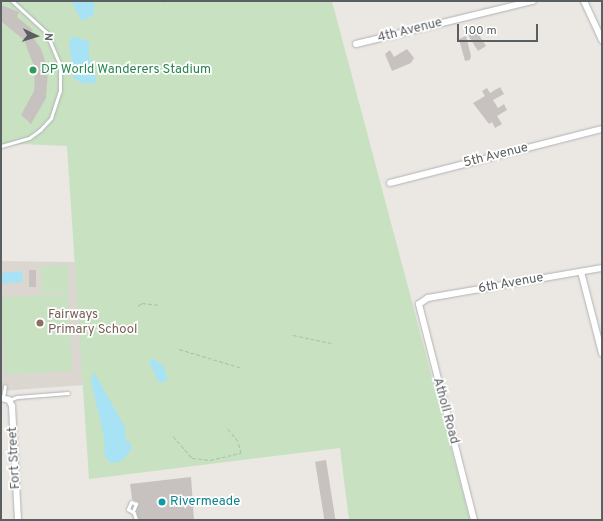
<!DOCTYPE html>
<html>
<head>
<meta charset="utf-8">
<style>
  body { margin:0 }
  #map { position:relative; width:603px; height:521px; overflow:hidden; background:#ebe7e2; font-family:Overpass,sans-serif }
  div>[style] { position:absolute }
  .education>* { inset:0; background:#dbd7d0 }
  .green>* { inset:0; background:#c7e1c1; transform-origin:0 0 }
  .water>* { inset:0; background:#a8e3f5; transform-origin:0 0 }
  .building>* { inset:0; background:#c7c2bf; transform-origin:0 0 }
  .path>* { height:1px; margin-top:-0.5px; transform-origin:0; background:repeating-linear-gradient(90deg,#9fc8a2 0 4px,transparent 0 6px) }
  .roads { filter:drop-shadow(0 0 1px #afb3b6) drop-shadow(0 0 1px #afb3b6) }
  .lane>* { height:3px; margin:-1.5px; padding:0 1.5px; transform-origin:1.5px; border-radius:1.5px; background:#fff }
  .street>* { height:6px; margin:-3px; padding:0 3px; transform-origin:3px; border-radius:3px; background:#fff }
  .dots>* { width:11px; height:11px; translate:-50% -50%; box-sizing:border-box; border:2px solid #fff; border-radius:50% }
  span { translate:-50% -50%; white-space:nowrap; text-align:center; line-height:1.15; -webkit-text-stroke:3.5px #fff; paint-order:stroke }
  .street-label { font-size:13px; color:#5a5f61 }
  .leisure-label { font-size:13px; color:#27864d }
  .left { translate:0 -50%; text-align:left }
  .education-label { font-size:13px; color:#785e54 }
  .culture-label { font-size:13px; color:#0d838f }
  .frame { position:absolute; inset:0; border:2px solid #5a5f61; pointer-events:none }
  .north { position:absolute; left:16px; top:16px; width:40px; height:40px; -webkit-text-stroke:3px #fff; paint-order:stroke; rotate:94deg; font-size:11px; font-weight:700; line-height:16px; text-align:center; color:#5a5f61 }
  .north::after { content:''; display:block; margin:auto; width:14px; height:18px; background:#5a5f61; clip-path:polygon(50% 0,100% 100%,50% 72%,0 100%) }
  .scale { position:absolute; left:457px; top:24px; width:81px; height:18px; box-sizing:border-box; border:2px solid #5a5f61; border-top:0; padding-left:5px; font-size:12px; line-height:14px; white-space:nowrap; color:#5a5f61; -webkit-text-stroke:3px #fff; paint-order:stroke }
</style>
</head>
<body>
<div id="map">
  <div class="education">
    <div style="clip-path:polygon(1px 261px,75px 262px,84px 385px,1px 391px)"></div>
  </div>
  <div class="green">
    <div style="clip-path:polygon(1px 1px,332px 1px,470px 520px,349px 520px,340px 448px,89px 479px,67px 146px,22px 144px,1px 147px)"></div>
    <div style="left:68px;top:265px;width:27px;height:27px;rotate:88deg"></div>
    <div style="left:68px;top:294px;width:77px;height:67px;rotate:87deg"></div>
  </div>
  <div class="water">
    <div style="clip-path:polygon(71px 1px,94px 1px,94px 15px,82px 21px)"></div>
    <div style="clip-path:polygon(72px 36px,89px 41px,89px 56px,97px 83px,81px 83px,74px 78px,69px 44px)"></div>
    <div style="left:22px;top:271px;width:11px;height:21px;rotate:85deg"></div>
    <div style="clip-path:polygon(151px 358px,163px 365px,168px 379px,162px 383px,158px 381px,149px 361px)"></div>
    <div style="clip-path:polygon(94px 372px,125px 427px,126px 442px,131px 442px,131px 451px,120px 462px,111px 463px,105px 457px,104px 437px,91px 381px)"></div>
  </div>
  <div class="building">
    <div style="clip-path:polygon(1px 5px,19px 12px,17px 17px,33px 30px,30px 33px,41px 49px,48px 70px,46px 98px,31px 124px,21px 115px,34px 91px,35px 69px,24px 40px,1px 21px)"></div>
    <div style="clip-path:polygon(481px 27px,484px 32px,479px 35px,486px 46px,478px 51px,468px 35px)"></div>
    <div style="clip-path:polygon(466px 36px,471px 56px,470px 60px,465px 61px,459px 39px)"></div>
    <div style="clip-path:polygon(407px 49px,414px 58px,411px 63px,392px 71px,385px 54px,390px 50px,394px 57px)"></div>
    <div style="clip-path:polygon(500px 87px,504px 94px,493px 100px,498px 108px,504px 104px,507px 110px,497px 116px,502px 124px,495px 128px,492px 122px,489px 124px,473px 103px,485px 96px,482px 91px,487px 88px,490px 93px)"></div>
    <div style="left:29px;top:270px;width:7px;height:17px"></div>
    <div style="left:326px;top:460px;width:61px;height:11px;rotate:81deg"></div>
    <div style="clip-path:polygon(191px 477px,194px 520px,139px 520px,136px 511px,139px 503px,132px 499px,130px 484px)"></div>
  </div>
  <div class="path">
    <div style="left:164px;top:2px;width:1px;rotate:-45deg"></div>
    <div style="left:138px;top:306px;width:5px;rotate:-37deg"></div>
    <div style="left:142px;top:303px;width:18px;rotate:6deg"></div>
    <div style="left:293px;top:335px;width:39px;rotate:12deg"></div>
    <div style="left:179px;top:349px;width:66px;rotate:16.8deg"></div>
    <div style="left:173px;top:436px;width:29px;rotate:49deg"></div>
    <div style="left:192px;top:458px;width:18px;rotate:6deg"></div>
    <div style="left:210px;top:460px;width:32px;rotate:-13deg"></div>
    <div style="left:241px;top:453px;width:12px;rotate:-104deg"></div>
    <div style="left:238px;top:441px;width:16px;rotate:-130deg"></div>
  </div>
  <div class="roads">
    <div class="lane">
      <div style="left:1px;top:146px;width:29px;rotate:-16deg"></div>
      <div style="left:29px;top:138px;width:14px;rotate:-36deg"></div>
      <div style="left:40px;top:130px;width:16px;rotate:-47deg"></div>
      <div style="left:51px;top:118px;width:28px;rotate:-72deg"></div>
      <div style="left:60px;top:91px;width:26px;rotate:-90deg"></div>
      <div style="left:60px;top:65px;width:36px;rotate:-113deg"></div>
      <div style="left:46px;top:32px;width:46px;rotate:-137.6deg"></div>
      <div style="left:3px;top:398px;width:12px;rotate:-81deg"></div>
      <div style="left:9px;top:400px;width:9px;rotate:-21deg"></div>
      <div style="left:17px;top:397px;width:51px;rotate:-4.5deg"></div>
      <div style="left:133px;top:511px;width:8px;rotate:-67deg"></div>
      <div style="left:136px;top:504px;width:5px;rotate:-158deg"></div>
      <div style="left:131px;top:502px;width:8px;rotate:113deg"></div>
      <div style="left:128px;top:509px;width:7px;rotate:34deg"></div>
      <div style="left:134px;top:513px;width:7px;rotate:74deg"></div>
    </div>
    <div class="street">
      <div style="left:584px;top:1px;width:43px;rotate:65.2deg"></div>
      <div style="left:356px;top:44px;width:182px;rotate:-13.7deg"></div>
      <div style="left:390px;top:183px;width:219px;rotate:-14.3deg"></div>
      <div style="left:581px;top:272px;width:84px;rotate:75.5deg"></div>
      <div style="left:1px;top:398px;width:8px;rotate:14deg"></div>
      <div style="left:9px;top:400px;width:7px;rotate:63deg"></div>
      <div style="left:12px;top:406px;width:114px;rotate:87deg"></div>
      <div style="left:474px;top:520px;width:223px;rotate:-104.3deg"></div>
      <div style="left:419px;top:304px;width:11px;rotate:-34deg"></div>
      <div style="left:428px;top:298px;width:177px;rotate:-9.8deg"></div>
    </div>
  </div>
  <div class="dots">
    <div style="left:33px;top:70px;background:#2e9e5b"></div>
    <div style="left:40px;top:323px;background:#8d6e63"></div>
    <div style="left:162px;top:502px;background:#0f9aa8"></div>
  </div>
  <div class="street-label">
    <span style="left:410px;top:31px;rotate:-14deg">4th Avenue</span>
    <span style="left:496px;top:156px;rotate:-14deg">5th Avenue</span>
    <span style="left:511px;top:284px;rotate:-10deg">6th Avenue</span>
    <span style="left:445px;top:411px;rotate:75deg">Atholl Road</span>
    <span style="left:15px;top:458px;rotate:-93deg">Fort Street</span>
  </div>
  <div class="leisure-label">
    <span class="left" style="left:41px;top:70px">DP World Wanderers Stadium</span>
  </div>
  <div class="education-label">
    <span class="left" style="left:48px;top:323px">Fairways<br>Primary School</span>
  </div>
  <div class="culture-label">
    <span class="left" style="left:170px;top:502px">Rivermeade</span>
  </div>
  <div class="frame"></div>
  <div class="north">N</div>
  <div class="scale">100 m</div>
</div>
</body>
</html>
